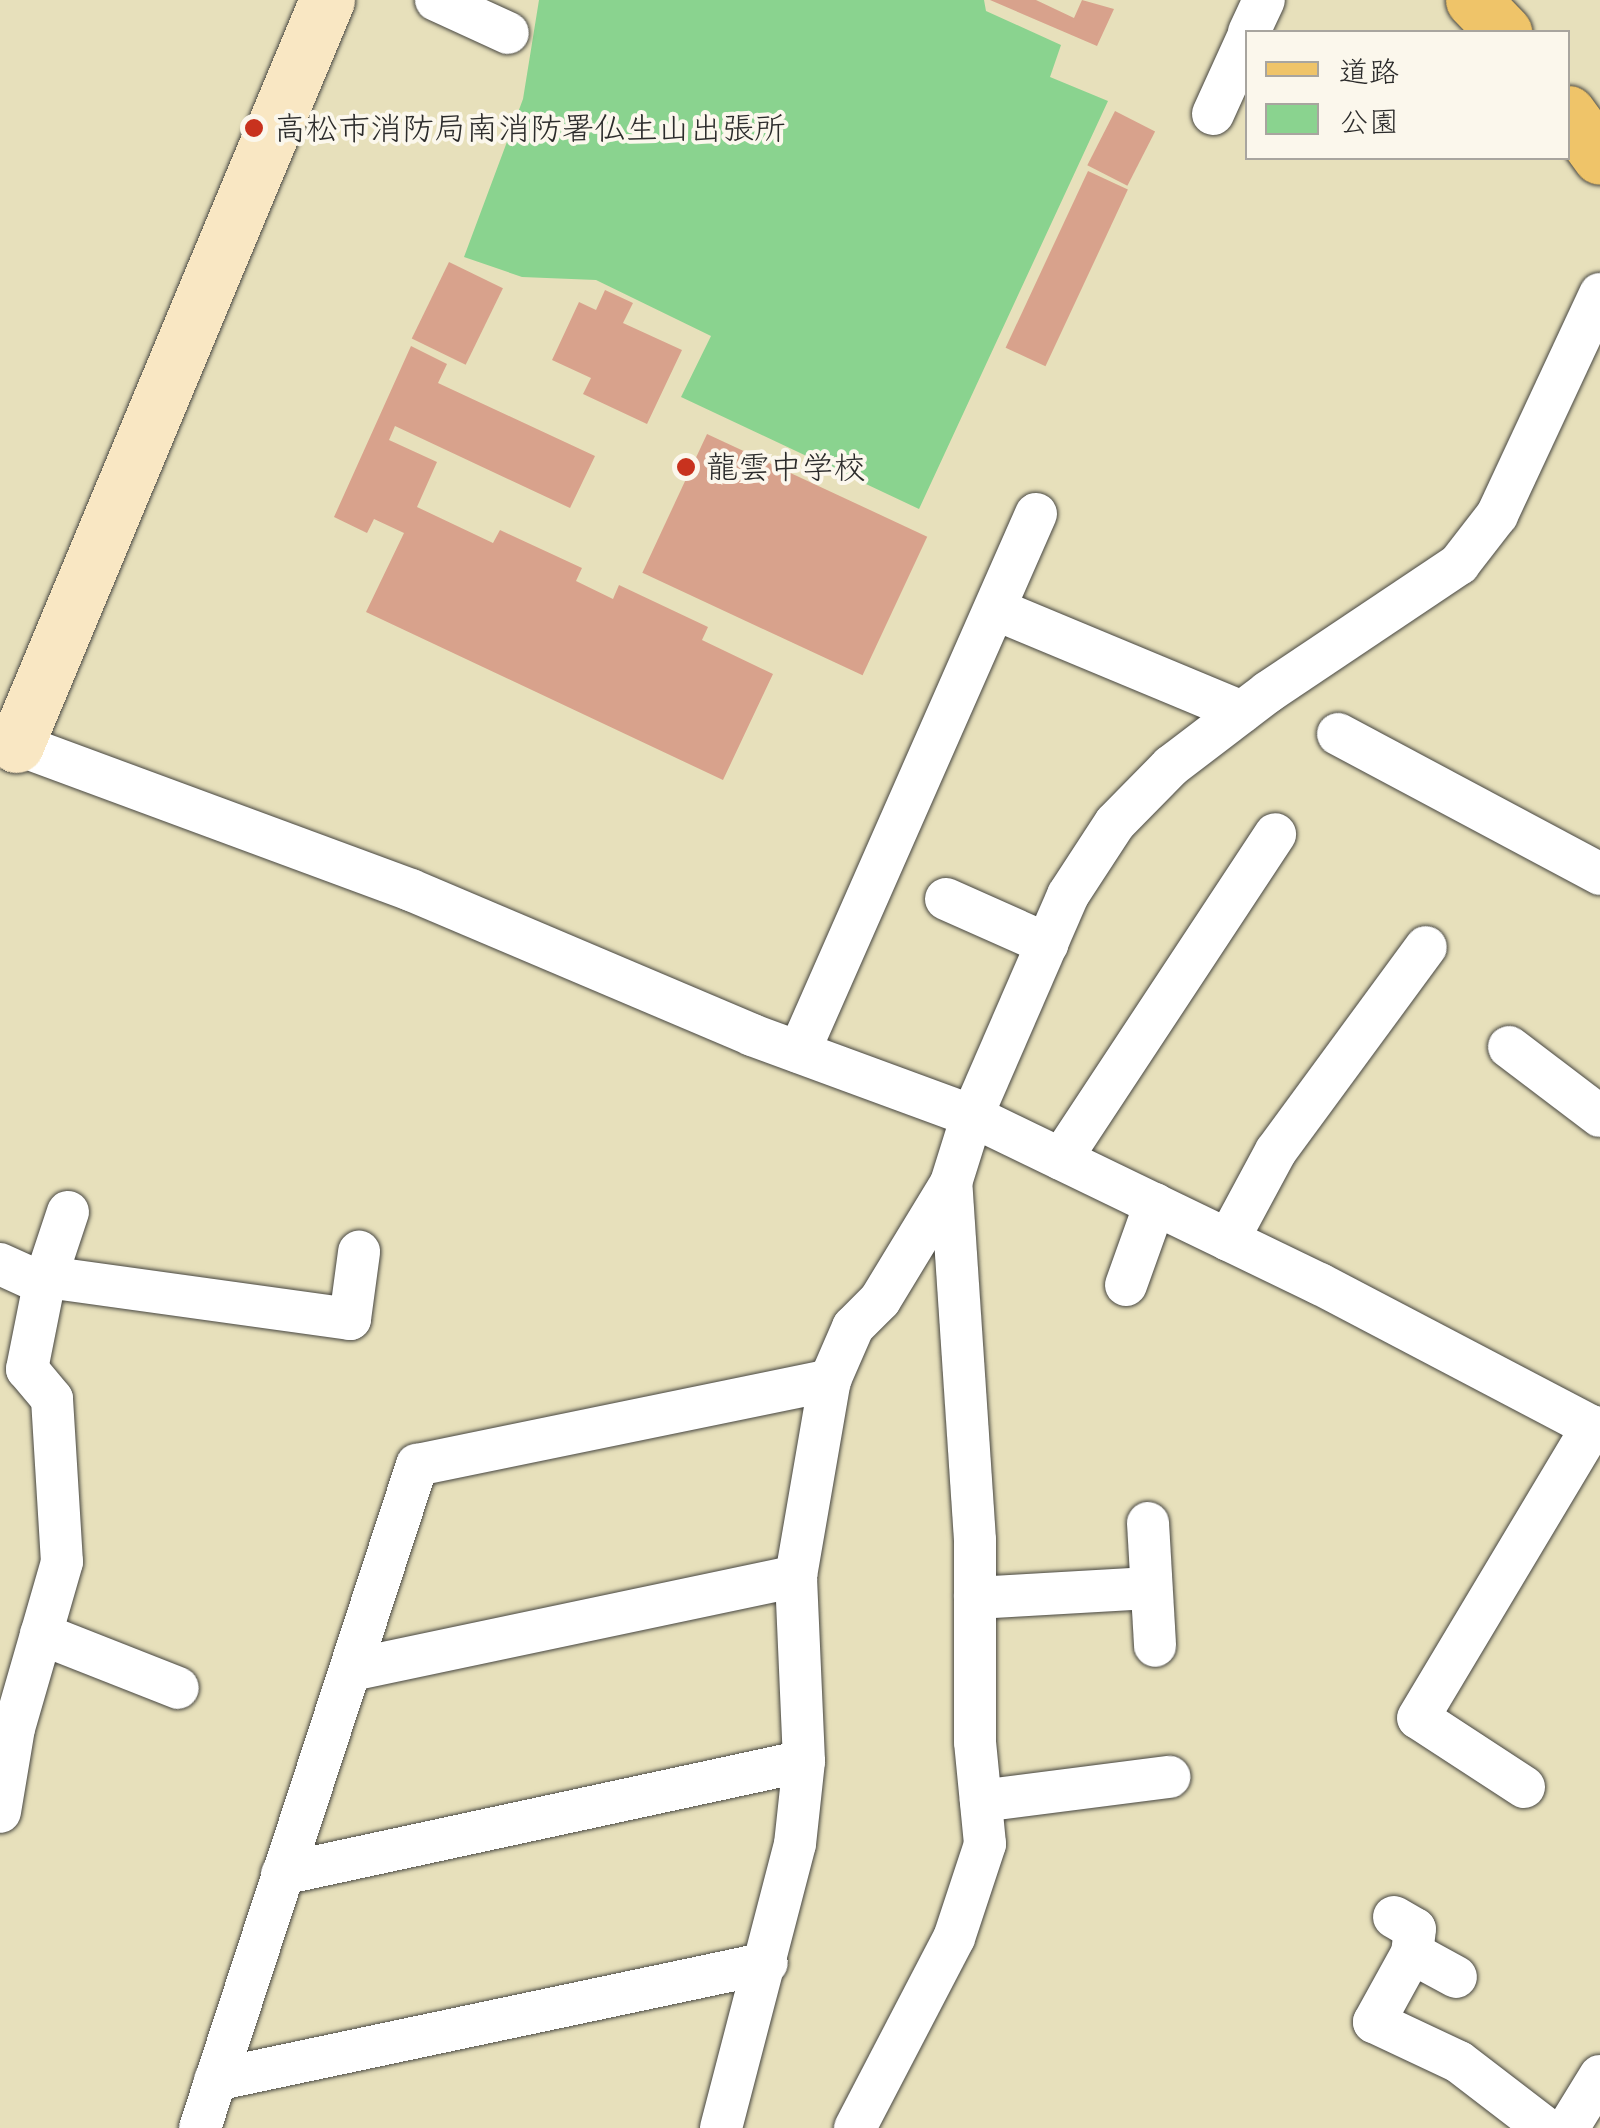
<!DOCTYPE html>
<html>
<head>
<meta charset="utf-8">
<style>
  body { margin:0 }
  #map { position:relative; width:1600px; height:2128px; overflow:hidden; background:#e7e0bb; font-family:Itim,"Klee One",sans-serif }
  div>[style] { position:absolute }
  .green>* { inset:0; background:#8ad38f }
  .building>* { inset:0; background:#d8a28c; transform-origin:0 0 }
  .roads { filter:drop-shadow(0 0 2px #474641) drop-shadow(0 0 2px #474641) }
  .street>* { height:42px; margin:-21px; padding:0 21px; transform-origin:21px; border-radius:21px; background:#fff }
  .secondary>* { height:55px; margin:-27.5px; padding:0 27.5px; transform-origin:27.5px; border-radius:27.5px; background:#f9e7c3 }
  .primary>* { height:55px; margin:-27.5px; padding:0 27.5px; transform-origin:27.5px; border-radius:27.5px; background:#efc469 }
  .dots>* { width:28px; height:28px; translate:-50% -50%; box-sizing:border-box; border:5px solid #fbf7ec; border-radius:50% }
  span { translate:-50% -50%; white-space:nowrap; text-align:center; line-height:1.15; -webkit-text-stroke:8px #fbf7ec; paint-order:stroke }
  .poi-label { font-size:32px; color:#2b2b2b }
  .left { translate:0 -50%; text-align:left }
  .legend { position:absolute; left:1245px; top:30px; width:325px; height:130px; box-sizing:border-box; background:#fbf7ec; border:2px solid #a8a59f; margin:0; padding:12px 18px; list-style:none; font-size:30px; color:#2b2b2b }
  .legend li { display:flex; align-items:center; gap:20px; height:50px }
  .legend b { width:50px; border:2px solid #a8a59f }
</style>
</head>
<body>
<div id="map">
  <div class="green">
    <div style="clip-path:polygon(539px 0,984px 0,986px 11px,1061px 45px,1050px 77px,1108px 101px,919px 509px,681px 397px,711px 336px,596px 280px,522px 277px,464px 257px,523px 99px)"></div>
  </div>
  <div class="building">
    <div style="clip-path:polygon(990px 0,1036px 0,1074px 18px,1082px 0,1114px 9px,1097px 46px)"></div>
    <div style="left:1115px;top:111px;width:45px;height:61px;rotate:27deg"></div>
    <div style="left:1088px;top:171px;width:44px;height:195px;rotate:25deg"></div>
    <div style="left:449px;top:262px;width:60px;height:85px;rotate:26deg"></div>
    <div style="clip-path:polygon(605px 290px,633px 303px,623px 323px,682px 350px,647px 424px,583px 394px,591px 378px,552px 360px,579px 302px,596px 310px)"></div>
    <div style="clip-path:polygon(411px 346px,447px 364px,438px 383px,595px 456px,570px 508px,395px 426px,389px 440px,437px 462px,417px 507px,493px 543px,500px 530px,582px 568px,576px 581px,613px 599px,619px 585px,708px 627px,702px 640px,773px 674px,723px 780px,366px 612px,404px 533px,374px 519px,367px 533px,334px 517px)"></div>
    <div style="left:707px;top:434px;width:243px;height:153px;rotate:25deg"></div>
  </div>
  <div class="roads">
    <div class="street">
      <div style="left:436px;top:0;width:79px;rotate:24.6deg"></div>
      <div style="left:1249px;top:32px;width:35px;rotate:-65deg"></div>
      <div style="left:1213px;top:114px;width:85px;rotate:-65.6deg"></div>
      <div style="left:1009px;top:615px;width:252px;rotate:22.6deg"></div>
      <div style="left:1338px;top:734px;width:297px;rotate:28.1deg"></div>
      <div style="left:0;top:738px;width:438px;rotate:20.3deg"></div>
      <div style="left:411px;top:890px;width:371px;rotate:23deg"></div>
      <div style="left:752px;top:1035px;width:234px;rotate:20.2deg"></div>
      <div style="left:972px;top:1116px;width:386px;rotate:25.8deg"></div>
      <div style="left:1320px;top:1284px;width:316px;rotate:27.7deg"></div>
      <div style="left:946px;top:899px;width:111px;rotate:24deg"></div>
      <div style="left:1509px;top:1047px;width:114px;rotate:37.2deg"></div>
      <div style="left:799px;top:1052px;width:588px;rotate:-66.23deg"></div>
      <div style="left:1061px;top:1159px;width:389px;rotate:-56.6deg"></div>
      <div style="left:1228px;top:1240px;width:101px;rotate:-61.7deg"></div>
      <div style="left:1276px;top:1151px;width:253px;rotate:-53.7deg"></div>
      <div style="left:0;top:1264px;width:48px;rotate:24.4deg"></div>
      <div style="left:44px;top:1284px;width:87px;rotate:101.3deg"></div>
      <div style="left:27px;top:1369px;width:39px;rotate:50deg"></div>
      <div style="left:52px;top:1399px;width:163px;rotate:86.5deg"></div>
      <div style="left:62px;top:1562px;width:173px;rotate:106.1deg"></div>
      <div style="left:14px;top:1728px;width:85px;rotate:99.5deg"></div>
      <div style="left:47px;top:1277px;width:306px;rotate:7.9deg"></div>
      <div style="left:350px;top:1319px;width:68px;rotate:-82.3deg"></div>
      <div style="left:44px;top:1284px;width:76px;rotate:-71.6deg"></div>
      <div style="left:1126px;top:1285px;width:86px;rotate:-70.3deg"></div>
      <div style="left:1148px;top:1523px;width:123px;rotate:86.7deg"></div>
      <div style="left:975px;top:1598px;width:175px;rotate:-3.3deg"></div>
      <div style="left:41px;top:1634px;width:147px;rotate:21.5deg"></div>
      <div style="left:351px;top:1670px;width:455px;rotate:-11.9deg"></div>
      <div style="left:1524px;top:1787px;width:126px;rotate:-146.9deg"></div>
      <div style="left:1418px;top:1718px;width:340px;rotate:-59.1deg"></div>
      <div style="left:981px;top:1801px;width:190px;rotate:-7.3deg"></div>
      <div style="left:282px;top:1874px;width:534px;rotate:-12.21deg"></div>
      <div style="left:1394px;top:1917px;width:24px;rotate:30deg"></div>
      <div style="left:1415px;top:1929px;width:24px;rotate:97deg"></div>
      <div style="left:1412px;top:1953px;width:79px;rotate:118.8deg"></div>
      <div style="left:1374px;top:2022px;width:94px;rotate:25.2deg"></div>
      <div style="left:1459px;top:2062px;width:108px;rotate:37.5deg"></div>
      <div style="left:1412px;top:1953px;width:50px;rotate:28.6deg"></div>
      <div style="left:215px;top:2080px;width:564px;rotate:-11.97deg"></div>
      <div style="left:200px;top:2128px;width:698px;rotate:-71.88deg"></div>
      <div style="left:417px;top:1465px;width:422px;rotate:-11.6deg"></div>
      <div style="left:721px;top:2128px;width:293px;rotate:-75.4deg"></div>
      <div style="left:795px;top:1844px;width:83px;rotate:-83.8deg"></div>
      <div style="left:804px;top:1761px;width:185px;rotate:-92.5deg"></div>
      <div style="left:796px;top:1576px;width:199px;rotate:-80.2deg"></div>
      <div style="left:830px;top:1380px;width:58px;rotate:-66.5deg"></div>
      <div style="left:853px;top:1327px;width:38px;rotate:-45deg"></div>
      <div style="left:880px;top:1300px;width:137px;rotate:-58.7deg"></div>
      <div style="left:951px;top:1183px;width:70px;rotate:-72.6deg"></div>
      <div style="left:972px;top:1116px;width:241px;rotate:-66.5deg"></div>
      <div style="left:1068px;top:895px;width:86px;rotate:-56.9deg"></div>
      <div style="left:1115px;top:823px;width:80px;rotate:-45.5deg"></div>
      <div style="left:1171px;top:766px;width:122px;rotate:-37.3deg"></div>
      <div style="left:1268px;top:692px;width:230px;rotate:-33.8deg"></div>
      <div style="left:1459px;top:564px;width:62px;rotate:-52.2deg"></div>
      <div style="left:1497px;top:515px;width:244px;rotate:-65deg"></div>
      <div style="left:855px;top:2128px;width:214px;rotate:-62.5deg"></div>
      <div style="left:954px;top:1938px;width:99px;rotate:-71.7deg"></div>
      <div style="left:985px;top:1844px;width:102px;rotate:-95.6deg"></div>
      <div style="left:975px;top:1742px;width:202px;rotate:-90deg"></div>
      <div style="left:975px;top:1540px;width:358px;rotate:-93.8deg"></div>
      <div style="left:1568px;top:2128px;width:61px;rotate:-58.4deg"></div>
    </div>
    <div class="secondary">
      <div style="left:16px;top:745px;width:807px;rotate:-67.34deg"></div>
    </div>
    <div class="primary">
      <div style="left:1473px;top:0;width:45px;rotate:45.9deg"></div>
      <div style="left:1568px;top:113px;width:54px;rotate:54deg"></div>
    </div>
  </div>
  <div class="dots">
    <div style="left:254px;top:128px;background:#c8321e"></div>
    <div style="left:686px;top:467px;background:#c8321e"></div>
  </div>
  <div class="poi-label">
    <span class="left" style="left:274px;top:128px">高松市消防局南消防署仏生山出張所</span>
    <span class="left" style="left:706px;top:467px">龍雲中学校</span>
  </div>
  <ul class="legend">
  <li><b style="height:12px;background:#efc469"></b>道路</li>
  <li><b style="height:28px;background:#8ad38f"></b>公園</li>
  </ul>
</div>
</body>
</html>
